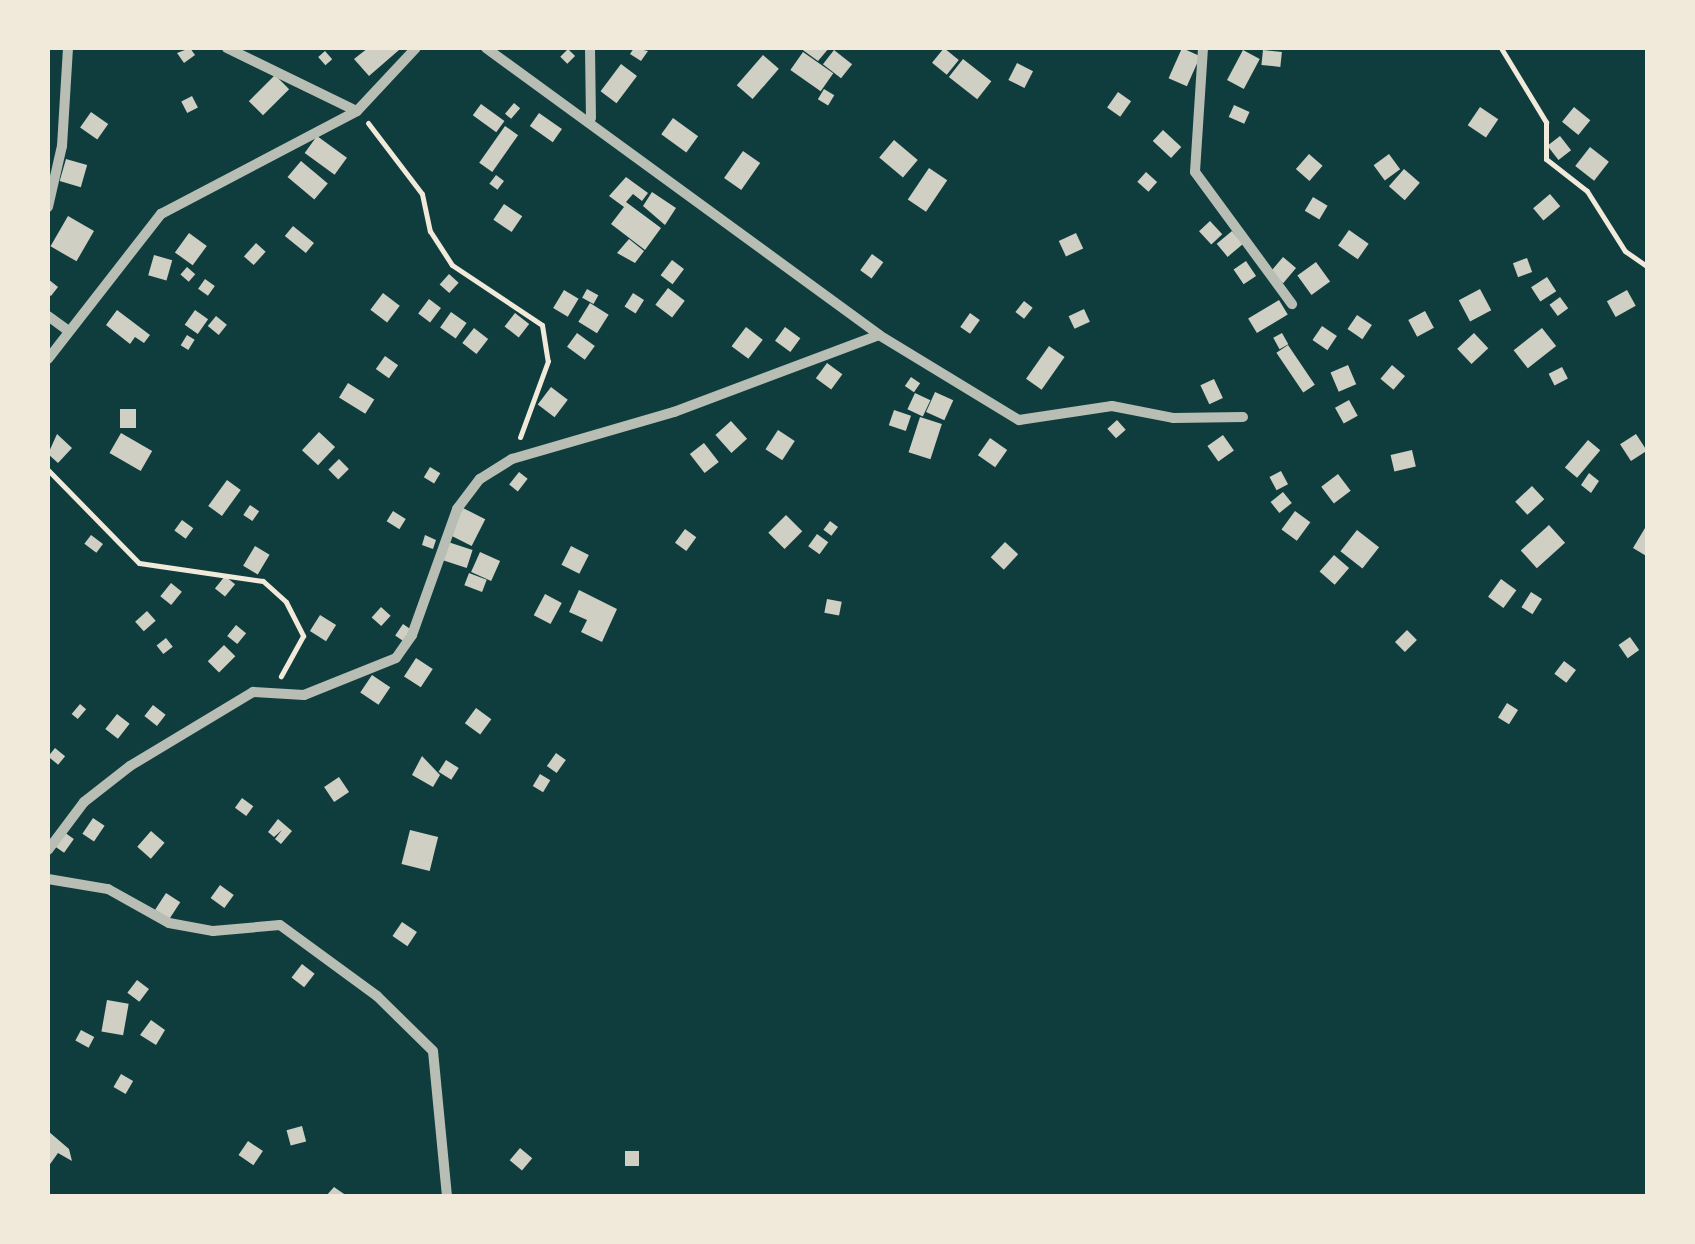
<!DOCTYPE html>
<html>
<head>
<meta charset="utf-8">
<style>
  body { margin:0 }
  #map { position:relative; width:1695px; height:1244px; overflow:hidden; background:#0f3d3e; font-family:"PT Sans",sans-serif }
  div>[style] { position:absolute }
  .building>* { inset:0; background:#cfcfc3; transform-origin:0 0 }
  .path>* { height:5px; margin:-2.5px; padding:0 2.5px; transform-origin:2.5px; border-radius:2.5px; background:#f1e9da }
  .minor>* { height:10px; margin:-5px; padding:0 5px; transform-origin:5px; border-radius:5px; background:#b8beb3 }
  span { translate:-50% -50%; white-space:nowrap; text-align:center; line-height:1.15; -webkit-text-stroke:10px #f1e9da; paint-order:stroke }
  .frame { position:absolute; inset:0; border:50px solid #f1e9da; pointer-events:none }
</style>
</head>
<body>
<div id="map">
  <div class="building">
    <div style="clip-path:polygon(190px 48px,195px 55px,184px 63px,177px 53px)"></div>
    <div style="clip-path:polygon(368px 48px,396px 48px,399px 50px,369px 76px,354px 59px)"></div>
    <div style="clip-path:polygon(634px 48px,648px 51px,641px 61px,630px 54px)"></div>
    <div style="clip-path:polygon(800px 48px,829px 48px,818px 61px)"></div>
    <div style="left:944px;top:48px;width:19px;height:19px;rotate:39deg"></div>
    <div style="left:1182px;top:48px;width:20px;height:33px;rotate:24deg"></div>
    <div style="left:568px;top:49px;width:10px;height:11px;rotate:45deg"></div>
    <div style="left:834px;top:50px;width:23px;height:18px;rotate:38deg"></div>
    <div style="left:1243px;top:50px;width:19px;height:34px;rotate:28deg"></div>
    <div style="left:1263px;top:50px;width:19px;height:15px;rotate:6deg"></div>
    <div style="left:325px;top:51px;width:11px;height:9px;rotate:49deg"></div>
    <div style="left:803px;top:52px;width:37px;height:22px;rotate:35deg"></div>
    <div style="left:763px;top:55px;width:21px;height:40px;rotate:41deg"></div>
    <div style="left:963px;top:59px;width:36px;height:23px;rotate:38deg"></div>
    <div style="left:1017px;top:63px;width:18px;height:19px;rotate:27deg"></div>
    <div style="left:621px;top:64px;width:20px;height:34px;rotate:37deg"></div>
    <div style="left:275px;top:75px;width:20px;height:37px;rotate:45deg"></div>
    <div style="left:824px;top:89px;width:12px;height:12px;rotate:31deg"></div>
    <div style="left:1118px;top:92px;width:16px;height:19px;rotate:35deg"></div>
    <div style="left:192px;top:96px;width:13px;height:12px;rotate:63deg"></div>
    <div style="left:514px;top:103px;width:8px;height:14px;rotate:40deg"></div>
    <div style="left:481px;top:104px;width:29px;height:14px;rotate:36deg"></div>
    <div style="left:1234px;top:105px;width:17px;height:13px;rotate:24deg"></div>
    <div style="left:1480px;top:107px;width:22px;height:22px;rotate:34deg"></div>
    <div style="left:1574px;top:107px;width:21px;height:19px;rotate:39deg"></div>
    <div style="left:91px;top:112px;width:21px;height:19px;rotate:35deg"></div>
    <div style="left:539px;top:113px;width:28px;height:16px;rotate:35deg"></div>
    <div style="left:673px;top:118px;width:31px;height:20px;rotate:36deg"></div>
    <div style="left:505px;top:126px;width:16px;height:45px;rotate:35deg"></div>
    <div style="left:1163px;top:130px;width:25px;height:15px;rotate:43deg"></div>
    <div style="left:317px;top:136px;width:37px;height:21px;rotate:36deg"></div>
    <div style="left:1560px;top:136px;width:18px;height:16px;rotate:52deg"></div>
    <div style="left:894px;top:140px;width:31px;height:23px;rotate:40deg"></div>
    <div style="left:1590px;top:147px;width:24px;height:24px;rotate:38deg"></div>
    <div style="left:743px;top:151px;width:21px;height:33px;rotate:35deg"></div>
    <div style="left:1309px;top:154px;width:18px;height:20px;rotate:41deg"></div>
    <div style="left:1389px;top:154px;width:19px;height:19px;rotate:54deg"></div>
    <div style="left:66px;top:159px;width:22px;height:23px;rotate:16deg"></div>
    <div style="left:301px;top:161px;width:35px;height:21px;rotate:40deg"></div>
    <div style="left:929px;top:168px;width:22px;height:38px;rotate:34deg"></div>
    <div style="left:1404px;top:169px;width:21px;height:23px;rotate:41deg"></div>
    <div style="left:1146px;top:172px;width:15px;height:13px;rotate:42deg"></div>
    <div style="left:496px;top:175px;width:10px;height:11px;rotate:37deg"></div>
    <div style="clip-path:polygon(626px 177px,648px 193px,642px 201px,633px 194px,626px 202px,661px 228px,645px 250px,611px 224px,624px 207px,609px 196px)"></div>
    <div style="clip-path:polygon(652px 192px,676px 208px,665px 225px,643px 206px)"></div>
    <div style="left:1550px;top:194px;width:16px;height:22px;rotate:50deg"></div>
    <div style="left:1313px;top:197px;width:17px;height:16px;rotate:31deg"></div>
    <div style="left:504px;top:204px;width:22px;height:19px;rotate:34deg"></div>
    <div style="left:68px;top:216px;width:30px;height:35px;rotate:30deg"></div>
    <div style="left:1210px;top:221px;width:18px;height:15px;rotate:47deg"></div>
    <div style="left:293px;top:226px;width:27px;height:13px;rotate:39deg"></div>
    <div style="left:1349px;top:230px;width:24px;height:19px;rotate:35deg"></div>
    <div style="left:1232px;top:231px;width:17px;height:20px;rotate:50deg"></div>
    <div style="left:189px;top:233px;width:22px;height:24px;rotate:36deg"></div>
    <div style="left:1076px;top:233px;width:17px;height:19px;rotate:65deg"></div>
    <div style="clip-path:polygon(629px 239px,644px 251px,635px 263px,617px 253px)"></div>
    <div style="left:256px;top:243px;width:13px;height:18px;rotate:42deg"></div>
    <div style="left:872px;top:254px;width:14px;height:20px;rotate:36deg"></div>
    <div style="left:154px;top:255px;width:19px;height:21px;rotate:16deg"></div>
    <div style="left:1283px;top:257px;width:17px;height:20px;rotate:40deg"></div>
    <div style="left:1527px;top:258px;width:15px;height:15px;rotate:70deg"></div>
    <div style="left:672px;top:260px;width:15px;height:19px;rotate:37deg"></div>
    <div style="left:1246px;top:261px;width:18px;height:15px;rotate:56deg"></div>
    <div style="left:1316px;top:262px;width:24px;height:23px;rotate:54deg"></div>
    <div style="left:187px;top:267px;width:11px;height:10px;rotate:41deg"></div>
    <div style="left:449px;top:274px;width:13px;height:14px;rotate:42deg"></div>
    <div style="left:1547px;top:277px;width:17px;height:19px;rotate:57deg"></div>
    <div style="clip-path:polygon(48px 279px,58px 287px,51px 296px,48px 294px)"></div>
    <div style="left:205px;top:279px;width:12px;height:12px;rotate:35deg"></div>
    <div style="left:668px;top:288px;width:21px;height:21px;rotate:37deg"></div>
    <div style="left:587px;top:289px;width:13px;height:10px;rotate:29deg"></div>
    <div style="left:1480px;top:289px;width:24px;height:24px;rotate:62deg"></div>
    <div style="left:564px;top:290px;width:17px;height:21px;rotate:31deg"></div>
    <div style="left:1627px;top:290px;width:18px;height:23px;rotate:61deg"></div>
    <div style="left:383px;top:293px;width:21px;height:21px;rotate:37deg"></div>
    <div style="left:633px;top:293px;width:13px;height:16px;rotate:32deg"></div>
    <div style="left:1560px;top:297px;width:14px;height:13px;rotate:54deg"></div>
    <div style="left:429px;top:299px;width:15px;height:18px;rotate:37deg"></div>
    <div style="left:1279px;top:300px;width:17px;height:36px;rotate:59deg"></div>
    <div style="left:1024px;top:301px;width:11px;height:14px;rotate:38deg"></div>
    <div style="left:590px;top:303px;width:22px;height:22px;rotate:32deg"></div>
    <div style="left:1084px;top:309px;width:14px;height:17px;rotate:65deg"></div>
    <div style="clip-path:polygon(117px 310px,150px 335px,144px 343px,135px 337px,130px 344px,106px 325px)"></div>
    <div style="left:195px;top:310px;width:16px;height:18px;rotate:35deg"></div>
    <div style="left:1425px;top:311px;width:19px;height:19px;rotate:62deg"></div>
    <div style="left:451px;top:312px;width:19px;height:19px;rotate:35deg"></div>
    <div style="left:515px;top:313px;width:18px;height:17px;rotate:38deg"></div>
    <div style="left:970px;top:313px;width:12px;height:17px;rotate:35deg"></div>
    <div style="left:1357px;top:315px;width:18px;height:17px;rotate:34deg"></div>
    <div style="left:216px;top:316px;width:14px;height:13px;rotate:39deg"></div>
    <div style="left:1322px;top:326px;width:18px;height:17px;rotate:34deg"></div>
    <div style="left:746px;top:327px;width:21px;height:24px;rotate:37deg"></div>
    <div style="left:785px;top:327px;width:19px;height:17px;rotate:36deg"></div>
    <div style="left:474px;top:328px;width:18px;height:19px;rotate:38deg"></div>
    <div style="left:1542px;top:328px;width:23px;height:36px;rotate:52deg"></div>
    <div style="left:577px;top:333px;width:22px;height:17px;rotate:36deg"></div>
    <div style="left:1282px;top:333px;width:13px;height:10px;rotate:61deg"></div>
    <div style="left:1474px;top:333px;width:21px;height:23px;rotate:47deg"></div>
    <div style="left:187px;top:335px;width:9px;height:12px;rotate:32deg"></div>
    <div style="left:1288px;top:345px;width:48px;height:14px;rotate:56deg"></div>
    <div style="left:1049px;top:346px;width:19px;height:40px;rotate:35deg"></div>
    <div style="left:385px;top:356px;width:16px;height:16px;rotate:35deg"></div>
    <div style="left:827px;top:363px;width:19px;height:19px;rotate:36deg"></div>
    <div style="left:1348px;top:365px;width:21px;height:19px;rotate:67deg"></div>
    <div style="left:1392px;top:365px;width:17px;height:18px;rotate:40deg"></div>
    <div style="left:1562px;top:367px;width:13px;height:15px;rotate:63deg"></div>
    <div style="left:911px;top:377px;width:11px;height:11px;rotate:34deg"></div>
    <div style="left:1214px;top:379px;width:21px;height:15px;rotate:65deg"></div>
    <div style="left:348px;top:383px;width:31px;height:17px;rotate:32deg"></div>
    <div style="left:551px;top:387px;width:21px;height:22px;rotate:37deg"></div>
    <div style="left:935px;top:392px;width:20px;height:22px;rotate:24deg"></div>
    <div style="left:915px;top:393px;width:17px;height:18px;rotate:25deg"></div>
    <div style="left:1349px;top:400px;width:18px;height:16px;rotate:61deg"></div>
    <div style="left:120px;top:409px;width:16px;height:19px"></div>
    <div style="left:894px;top:410px;width:18px;height:16px;rotate:19deg"></div>
    <div style="left:920px;top:417px;width:23px;height:37px;rotate:18deg"></div>
    <div style="left:1117px;top:420px;width:13px;height:13px;rotate:48deg"></div>
    <div style="left:731px;top:421px;width:24px;height:21px;rotate:48deg"></div>
    <div style="left:778px;top:430px;width:20px;height:23px;rotate:33deg"></div>
    <div style="left:319px;top:432px;width:22px;height:25px;rotate:43deg"></div>
    <div style="left:121px;top:433px;width:36px;height:23px;rotate:30deg"></div>
    <div style="clip-path:polygon(57px 434px,72px 448px,58px 463px,48px 454px)"></div>
    <div style="left:1636px;top:434px;width:20px;height:19px;rotate:57deg"></div>
    <div style="left:1223px;top:435px;width:19px;height:19px;rotate:55deg"></div>
    <div style="left:990px;top:438px;width:21px;height:21px;rotate:35deg"></div>
    <div style="left:1588px;top:440px;width:16px;height:36px;rotate:40deg"></div>
    <div style="left:704px;top:443px;width:24px;height:18px;rotate:52deg"></div>
    <div style="left:1412px;top:450px;width:17px;height:22px;rotate:77deg"></div>
    <div style="left:339px;top:459px;width:14px;height:15px;rotate:45deg"></div>
    <div style="left:430px;top:467px;width:12px;height:12px;rotate:31deg"></div>
    <div style="left:1281px;top:471px;width:15px;height:13px;rotate:62deg"></div>
    <div style="left:519px;top:472px;width:11px;height:16px;rotate:38deg"></div>
    <div style="clip-path:polygon(1589px 473px,1599px 481px,1591px 493px,1581px 485px)"></div>
    <div style="left:1338px;top:474px;width:21px;height:21px;rotate:53deg"></div>
    <div style="left:227px;top:480px;width:17px;height:32px;rotate:36deg"></div>
    <div style="left:1532px;top:486px;width:18px;height:23px;rotate:47deg"></div>
    <div style="left:1283px;top:492px;width:14px;height:16px;rotate:51deg"></div>
    <div style="left:250px;top:505px;width:11px;height:12px;rotate:34deg"></div>
    <div style="left:463px;top:508px;width:25px;height:30px;rotate:27deg"></div>
    <div style="left:393px;top:511px;width:15px;height:12px;rotate:32deg"></div>
    <div style="left:1295px;top:511px;width:19px;height:23px;rotate:36deg"></div>
    <div style="left:786px;top:515px;width:23px;height:25px;rotate:45deg"></div>
    <div style="left:182px;top:520px;width:14px;height:13px;rotate:36deg"></div>
    <div style="left:830px;top:521px;width:10px;height:11px;rotate:37deg"></div>
    <div style="clip-path:polygon(1648px 523px,1648px 557px,1633px 548px)"></div>
    <div style="left:1549px;top:525px;width:24px;height:38px;rotate:48deg"></div>
    <div style="left:685px;top:529px;width:14px;height:17px;rotate:36deg"></div>
    <div style="left:1357px;top:530px;width:28px;height:27px;rotate:38deg"></div>
    <div style="left:817px;top:534px;width:14px;height:15px;rotate:36deg"></div>
    <div style="left:91px;top:535px;width:15px;height:11px;rotate:37deg"></div>
    <div style="clip-path:polygon(425px 535px,436px 540px,433px 549px,422px 545px)"></div>
    <div style="left:445px;top:541px;width:29px;height:19px;rotate:18deg"></div>
    <div style="left:1005px;top:542px;width:18px;height:21px;rotate:43deg"></div>
    <div style="left:255px;top:546px;width:17px;height:23px;rotate:31deg"></div>
    <div style="left:571px;top:546px;width:20px;height:21px;rotate:27deg"></div>
    <div style="left:480px;top:552px;width:22px;height:22px;rotate:24deg"></div>
    <div style="left:1334px;top:555px;width:20px;height:22px;rotate:41deg"></div>
    <div style="left:469px;top:573px;width:19px;height:13px;rotate:21deg"></div>
    <div style="left:225px;top:576px;width:13px;height:16px;rotate:39deg"></div>
    <div style="left:1501px;top:579px;width:19px;height:22px;rotate:36deg"></div>
    <div style="left:171px;top:583px;width:14px;height:17px;rotate:39deg"></div>
    <div style="clip-path:polygon(579px 590px,617px 609px,602px 642px,581px 632px,587px 620px,569px 612px)"></div>
    <div style="left:1531px;top:592px;width:13px;height:18px;rotate:32deg"></div>
    <div style="left:545px;top:594px;width:19px;height:24px;rotate:28deg"></div>
    <div style="left:827px;top:599px;width:15px;height:14px;rotate:11deg"></div>
    <div style="left:381px;top:607px;width:13px;height:14px;rotate:42deg"></div>
    <div style="left:147px;top:611px;width:13px;height:16px;rotate:48deg"></div>
    <div style="left:320px;top:615px;width:19px;height:19px;rotate:32deg"></div>
    <div style="left:403px;top:624px;width:11px;height:14px;rotate:34deg"></div>
    <div style="left:236px;top:625px;width:13px;height:14px;rotate:39deg"></div>
    <div style="left:1407px;top:630px;width:14px;height:17px;rotate:45deg"></div>
    <div style="left:1630px;top:637px;width:16px;height:14px;rotate:55deg"></div>
    <div style="left:166px;top:638px;width:11px;height:12px;rotate:52deg"></div>
    <div style="left:224px;top:645px;width:16px;height:23px;rotate:45deg"></div>
    <div style="left:416px;top:658px;width:20px;height:22px;rotate:33deg"></div>
    <div style="left:1564px;top:661px;width:15px;height:16px;rotate:37deg"></div>
    <div style="left:372px;top:675px;width:22px;height:21px;rotate:34deg"></div>
    <div style="left:1507px;top:703px;width:13px;height:17px;rotate:32deg"></div>
    <div style="left:80px;top:704px;width:8px;height:13px;rotate:40deg"></div>
    <div style="left:153px;top:705px;width:16px;height:14px;rotate:38deg"></div>
    <div style="left:476px;top:708px;width:19px;height:19px;rotate:36deg"></div>
    <div style="left:117px;top:714px;width:16px;height:19px;rotate:38deg"></div>
    <div style="left:55px;top:748px;width:13px;height:11px;rotate:39deg"></div>
    <div style="left:556px;top:753px;width:12px;height:16px;rotate:35deg"></div>
    <div style="clip-path:polygon(422px 756px,440px 775px,433px 787px,412px 775px)"></div>
    <div style="left:446px;top:760px;width:15px;height:14px;rotate:32deg"></div>
    <div style="left:540px;top:774px;width:12px;height:14px;rotate:31deg"></div>
    <div style="left:339px;top:777px;width:18px;height:18px;rotate:56deg"></div>
    <div style="left:242px;top:798px;width:14px;height:12px;rotate:36deg"></div>
    <div style="left:93px;top:818px;width:14px;height:19px;rotate:34deg"></div>
    <div style="clip-path:polygon(278px 819px,292px 831px,281px 844px,275px 839px,282px 830px,274px 837px,268px 832px)"></div>
    <div style="left:410px;top:830px;width:29px;height:35px;rotate:14deg"></div>
    <div style="left:151px;top:831px;width:18px;height:21px;rotate:41deg"></div>
    <div style="left:64px;top:832px;width:12px;height:17px;rotate:35deg"></div>
    <div style="left:220px;top:885px;width:17px;height:16px;rotate:36deg"></div>
    <div style="left:166px;top:893px;width:17px;height:20px;rotate:33deg"></div>
    <div style="left:402px;top:922px;width:18px;height:17px;rotate:34deg"></div>
    <div style="left:302px;top:964px;width:16px;height:17px;rotate:38deg"></div>
    <div style="left:137px;top:980px;width:15px;height:16px;rotate:37deg"></div>
    <div style="left:107px;top:1000px;width:22px;height:32px;rotate:10deg"></div>
    <div style="clip-path:polygon(151px 1020px,165px 1030px,156px 1045px,140px 1035px)"></div>
    <div style="left:81px;top:1030px;width:15px;height:12px;rotate:28deg"></div>
    <div style="left:121px;top:1074px;width:14px;height:15px;rotate:30deg"></div>
    <div style="left:302px;top:1126px;width:16px;height:16px;rotate:75deg"></div>
    <div style="clip-path:polygon(48px 1131px,69px 1149px,72px 1161px,58px 1153px,48px 1167px)"></div>
    <div style="left:248px;top:1141px;width:18px;height:17px;rotate:34deg"></div>
    <div style="left:520px;top:1148px;width:16px;height:16px;rotate:40deg"></div>
    <div style="left:625px;top:1151px;width:14px;height:15px"></div>
    <div style="clip-path:polygon(334px 1187px,347px 1196px,326px 1196px)"></div>
  </div>
  <div class="path">
    <div style="left:1501px;top:48px;width:87px;rotate:58.7deg"></div>
    <div style="left:1546px;top:122px;width:37px;rotate:90deg"></div>
    <div style="left:1546px;top:159px;width:52px;rotate:38deg"></div>
    <div style="left:1587px;top:191px;width:71px;rotate:57.7deg"></div>
    <div style="left:1625px;top:251px;width:28px;rotate:35deg"></div>
    <div style="left:368px;top:123px;width:89px;rotate:52.7deg"></div>
    <div style="left:422px;top:194px;width:38px;rotate:78deg"></div>
    <div style="left:430px;top:231px;width:40px;rotate:57.1deg"></div>
    <div style="left:452px;top:265px;width:108px;rotate:33.7deg"></div>
    <div style="left:542px;top:325px;width:36px;rotate:81deg"></div>
    <div style="left:548px;top:361px;width:81px;rotate:110.2deg"></div>
    <div style="left:48px;top:470px;width:130px;rotate:45.6deg"></div>
    <div style="left:139px;top:563px;width:125px;rotate:8.3deg"></div>
    <div style="left:263px;top:581px;width:31px;rotate:42deg"></div>
    <div style="left:286px;top:602px;width:38px;rotate:63deg"></div>
    <div style="left:303px;top:636px;width:46px;rotate:118.8deg"></div>
  </div>
  <div class="minor">
    <div style="left:227px;top:48px;width:144px;rotate:25.9deg"></div>
    <div style="left:486px;top:48px;width:487px;rotate:36.1deg"></div>
    <div style="left:879px;top:335px;width:164px;rotate:31.3deg"></div>
    <div style="left:1019px;top:420px;width:94px;rotate:-8.6deg"></div>
    <div style="left:1112px;top:406px;width:62px;rotate:11.1deg"></div>
    <div style="left:1173px;top:418px;width:70px;rotate:-0.8deg"></div>
    <div style="left:590px;top:48px;width:70px;rotate:89.2deg"></div>
    <div style="left:1203px;top:48px;width:124px;rotate:93.7deg"></div>
    <div style="left:1195px;top:172px;width:164px;rotate:53.7deg"></div>
    <div style="left:48px;top:207px;width:63px;rotate:-77.1deg"></div>
    <div style="left:62px;top:146px;width:98px;rotate:-86.5deg"></div>
    <div style="left:48px;top:316px;width:24px;rotate:36deg"></div>
    <div style="left:48px;top:359px;width:184px;rotate:-52.1deg"></div>
    <div style="left:161px;top:214px;width:221px;rotate:-27.7deg"></div>
    <div style="left:357px;top:111px;width:86px;rotate:-46.9deg"></div>
    <div style="left:48px;top:850px;width:60px;rotate:-53.1deg"></div>
    <div style="left:84px;top:802px;width:58px;rotate:-38deg"></div>
    <div style="left:130px;top:766px;width:144px;rotate:-31deg"></div>
    <div style="left:253px;top:692px;width:51px;rotate:3.4deg"></div>
    <div style="left:304px;top:695px;width:99px;rotate:-21.9deg"></div>
    <div style="left:396px;top:658px;width:28px;rotate:-55deg"></div>
    <div style="left:412px;top:635px;width:134px;rotate:-70.3deg"></div>
    <div style="left:457px;top:509px;width:38px;rotate:-53deg"></div>
    <div style="left:480px;top:479px;width:38px;rotate:-32deg"></div>
    <div style="left:512px;top:459px;width:169px;rotate:-16.2deg"></div>
    <div style="left:674px;top:412px;width:219px;rotate:-20.6deg"></div>
    <div style="left:48px;top:879px;width:61px;rotate:9.5deg"></div>
    <div style="left:108px;top:889px;width:70px;rotate:29.1deg"></div>
    <div style="left:169px;top:923px;width:45px;rotate:10.3deg"></div>
    <div style="left:213px;top:931px;width:67px;rotate:-5.1deg"></div>
    <div style="left:280px;top:925px;width:120px;rotate:36.2deg"></div>
    <div style="left:377px;top:996px;width:78px;rotate:44.5deg"></div>
    <div style="left:433px;top:1051px;width:146px;rotate:84.5deg"></div>
  </div>
  <div class="frame"></div>
</div>
</body>
</html>
